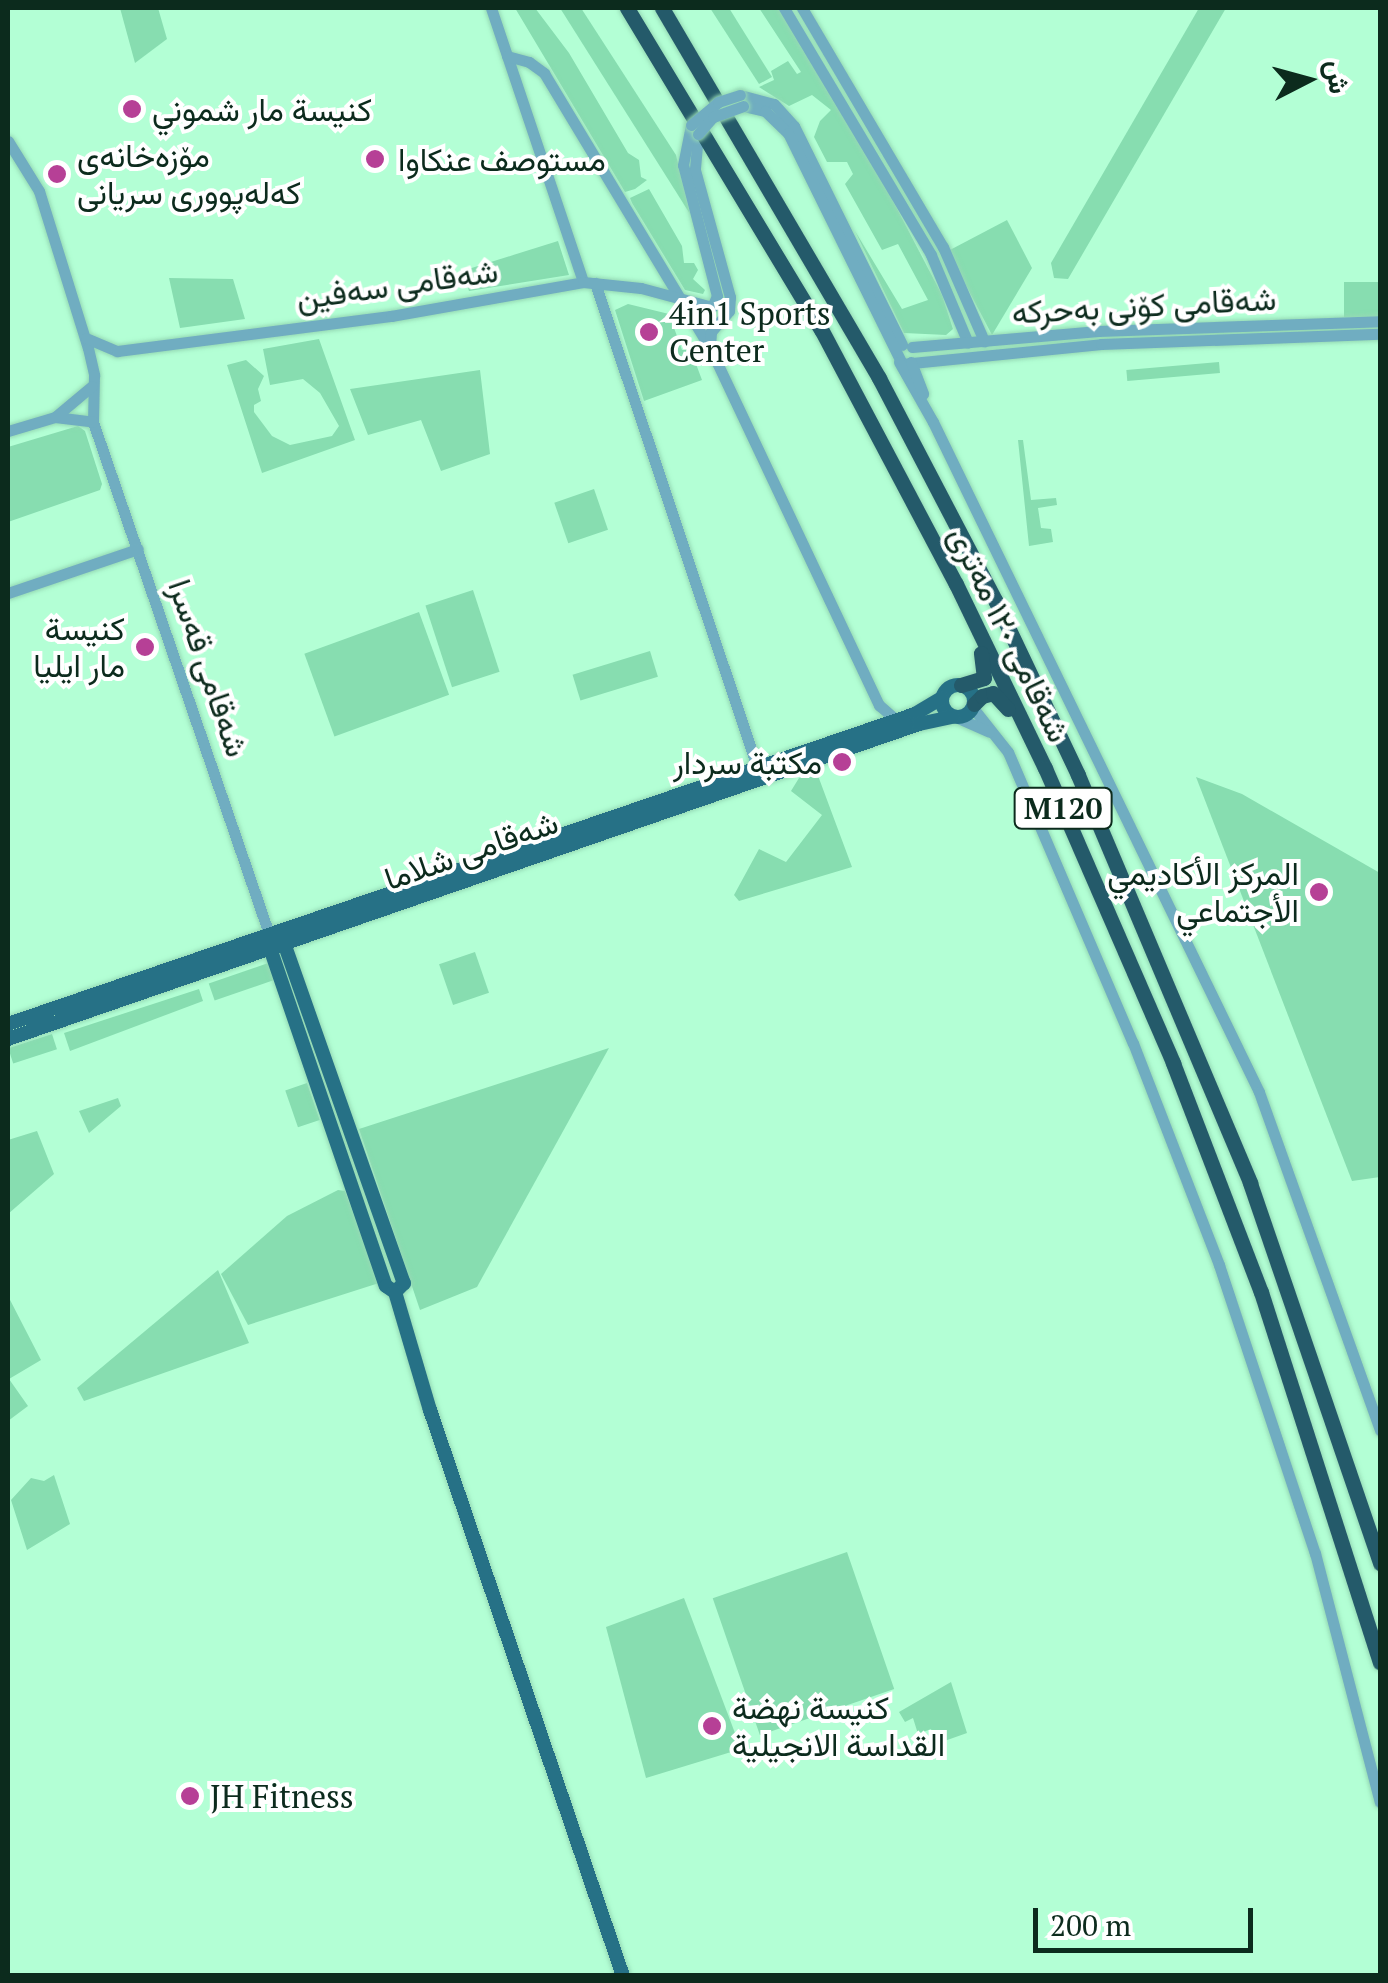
<!DOCTYPE html>
<html>
<head>
<meta charset="utf-8">
<style>
  body { margin:0 }
  #map { position:relative; width:1388px; height:1983px; overflow:hidden; background:#b3ffd5; font-family:"PT Serif",Vazirmatn,serif }
  div>[style] { position:absolute }
  .green>* { inset:0; background:#87ddb0; transform-origin:0 0 }
  .roads { filter:drop-shadow(0 0 2px #95d9b4) drop-shadow(0 0 2px #95d9b4) }
  .minor>* { height:11px; margin:-5.5px; padding:0 5.5px; transform-origin:5.5px; border-radius:5.5px; background:#70adc1 }
  .major>* { height:14px; margin:-7px; padding:0 7px; transform-origin:7px; border-radius:7px; background:#267186 }
  .major>.ring { margin:-7px; padding:0; box-sizing:content-box; background:none; border:14px solid #267186; border-radius:50% }
  .highway>* { height:15px; margin:-7.5px; padding:0 7.5px; transform-origin:7.5px; border-radius:7.5px; background:#245a6a }
  .bridges { filter:drop-shadow(0 0 2px #95d9b4) drop-shadow(0 0 2px #95d9b4) }
  .minor-bridge>* { height:11px; margin:-5.5px; padding:0 5.5px; transform-origin:5.5px; border-radius:5.5px; background:#70adc1 }
  .dots>* { width:28px; height:28px; translate:-50% -50%; box-sizing:border-box; border:5px solid #fff; border-radius:50% }
  span { translate:-50% -50%; white-space:nowrap; text-align:center; line-height:1.15; -webkit-text-stroke:8px #fff; paint-order:stroke }
  .shield-label span { padding:2px 8px; background:#fff; border:2px solid; border-radius:8px; -webkit-text-stroke-width:0 }
  .shield-label { font-size:30px; color:#0c2b1d; font-weight:700 }
  .poi-label { font-size:32px; color:#0c2b1d }
  .left { translate:0 -50%; text-align:left }
  .right { translate:-100% -50%; text-align:right }
  .street-label { font-size:32px; color:#0c2b1d }
  .frame { position:absolute; inset:0; border:10px solid #0c2b1d; pointer-events:none }
  .north { position:absolute; left:1258px; top:30px; width:100px; height:100px; -webkit-text-stroke:8px #fff; paint-order:stroke; rotate:84deg; font-size:28px; font-weight:700; line-height:40px; text-align:center; color:#0c2b1d }
  .north::after { content:''; display:block; margin:auto; width:35px; height:45px; background:#0c2b1d; clip-path:polygon(50% 0,100% 100%,50% 72%,0 100%) }
  .scale { position:absolute; left:1033px; top:1908px; width:220px; height:45px; box-sizing:border-box; border:5px solid #0c2b1d; border-top:0; padding-left:12px; font-size:30px; line-height:35px; white-space:nowrap; color:#0c2b1d; -webkit-text-stroke:8px #fff; paint-order:stroke }
</style>
</head>
<body>
<div id="map">
  <div class="green">
    <div style="clip-path:polygon(120px 8px,158px 8px,167px 39px,135px 63px)"></div>
    <div style="clip-path:polygon(515px 8px,535px 8px,569px 53px,628px 153px,639px 160px,641px 177px,647px 180px,635px 189px,625px 192px)"></div>
    <div style="clip-path:polygon(560px 8px,581px 8px,676px 155px,690px 214px)"></div>
    <div style="clip-path:polygon(710px 8px,729px 8px,772px 77px,759px 84px)"></div>
    <div style="clip-path:polygon(759px 8px,779px 8px,881px 178px,942px 295px,953px 329px,946px 335px,904px 333px,855px 231px,902px 309px,928px 300px,898px 244px,882px 250px,845px 184px,853px 174px,847px 162px,827px 162px,814px 137px,820px 121px,831px 110px,812px 95px,789px 106px,759px 87px,774px 80px,771px 71px,788px 61px,797px 74px,801px 72px)"></div>
    <div style="clip-path:polygon(1199px 8px,1226px 8px,1068px 279px,1054px 278px,1051px 263px)"></div>
    <div style="clip-path:polygon(649px 189px,682px 246px,684px 263px,694px 263px,698px 270px,693px 279px,705px 290px,703px 294px,685px 290px,632px 203px,630px 198px)"></div>
    <div style="clip-path:polygon(1007px 220px,1032px 268px,992px 335px,948px 251px)"></div>
    <div style="clip-path:polygon(558px 241px,569px 275px,469px 291px,462px 271px)"></div>
    <div style="clip-path:polygon(169px 278px,233px 279px,245px 319px,180px 328px)"></div>
    <div style="left:1380px;top:282px;width:35px;height:36px;rotate:90deg"></div>
    <div style="clip-path:polygon(628px 304px,669px 314px,682px 350px,690px 348px,702px 380px,644px 401px,615px 310px)"></div>
    <div style="clip-path:polygon(319px 339px,355px 440px,262px 473px,227px 365px,246px 360px,264px 376px,258px 389px,261px 401px,254px 405px,254px 412px,272px 436px,290px 445px,332px 436px,339px 426px,320px 393px,303px 379px,270px 385px,263px 349px)"></div>
    <div style="left:1219px;top:362px;width:11px;height:93px;rotate:85deg"></div>
    <div style="clip-path:polygon(480px 370px,490px 454px,441px 471px,421px 420px,368px 435px,350px 389px)"></div>
    <div style="clip-path:polygon(78px 426px,85px 431px,102px 484px,100px 490px,8px 522px,8px 447px)"></div>
    <div style="clip-path:polygon(1018px 440px,1023px 440px,1031px 500px,1056px 498px,1057px 505px,1038px 508px,1041px 528px,1051px 529px,1053px 542px,1029px 546px)"></div>
    <div style="left:594px;top:489px;width:43px;height:42px;rotate:71deg"></div>
    <div style="left:473px;top:590px;width:86px;height:50px;rotate:72deg"></div>
    <div style="left:419px;top:612px;width:88px;height:122px;rotate:70deg"></div>
    <div style="left:650px;top:651px;width:27px;height:81px;rotate:73deg"></div>
    <div style="clip-path:polygon(817px 773px,852px 867px,739px 901px,734px 895px,759px 849px,786px 862px,822px 815px,791px 791px,799px 778px)"></div>
    <div style="clip-path:polygon(1196px 777px,1242px 794px,1380px 873px,1380px 1177px,1352px 1181px)"></div>
    <div style="left:475px;top:952px;width:43px;height:38px;rotate:71deg"></div>
    <div style="left:274px;top:961px;width:18px;height:69px;rotate:71deg"></div>
    <div style="clip-path:polygon(199px 989px,203px 1001px,70px 1051px,64px 1033px)"></div>
    <div style="left:52px;top:1034px;width:16px;height:46px;rotate:72deg"></div>
    <div style="clip-path:polygon(609px 1048px,477px 1287px,420px 1310px,359px 1129px)"></div>
    <div style="left:307px;top:1083px;width:39px;height:23px;rotate:71deg"></div>
    <div style="clip-path:polygon(118px 1098px,121px 1106px,89px 1133px,79px 1111px)"></div>
    <div style="clip-path:polygon(37px 1131px,54px 1174px,8px 1214px,8px 1140px)"></div>
    <div style="clip-path:polygon(338px 1190px,345px 1191px,379px 1283px,248px 1325px,221px 1274px,287px 1216px)"></div>
    <div style="clip-path:polygon(218px 1270px,249px 1343px,84px 1401px,77px 1388px)"></div>
    <div style="clip-path:polygon(8px 1296px,41px 1360px,9px 1379px,28px 1406px,8px 1421px)"></div>
    <div style="clip-path:polygon(54px 1475px,70px 1524px,27px 1550px,11px 1500px,31px 1478px,44px 1481px)"></div>
    <div style="left:847px;top:1552px;width:145px;height:142px;rotate:71deg"></div>
    <div style="clip-path:polygon(684px 1598px,741px 1749px,646px 1778px,606px 1627px)"></div>
    <div style="clip-path:polygon(951px 1682px,967px 1733px,936px 1744px,931px 1729px,918px 1734px,913px 1718px,905px 1722px,899px 1712px)"></div>
  </div>
  <div class="roads">
    <div class="minor">
      <div style="left:491px;top:8px;width:289px;rotate:71.4deg"></div>
      <div style="left:784px;top:8px;width:287px;rotate:59.2deg"></div>
      <div style="left:931px;top:255px;width:95px;rotate:67.2deg"></div>
      <div style="left:802px;top:8px;width:277px;rotate:59.5deg"></div>
      <div style="left:943px;top:247px;width:103px;rotate:66.4deg"></div>
      <div style="left:507px;top:56px;width:23px;rotate:15deg"></div>
      <div style="left:529px;top:62px;width:19px;rotate:36deg"></div>
      <div style="left:544px;top:73px;width:326px;rotate:58.9deg"></div>
      <div style="left:712px;top:352px;width:391px;rotate:64.7deg"></div>
      <div style="left:879px;top:705px;width:23px;rotate:41deg"></div>
      <div style="left:740px;top:95px;width:35px;rotate:15deg"></div>
      <div style="left:774px;top:104px;width:30px;rotate:48deg"></div>
      <div style="left:794px;top:126px;width:244px;rotate:63.7deg"></div>
      <div style="left:743px;top:106px;width:23px;rotate:13deg"></div>
      <div style="left:765px;top:111px;width:32px;rotate:44deg"></div>
      <div style="left:788px;top:133px;width:258px;rotate:63.7deg"></div>
      <div style="left:902px;top:364px;width:200px;rotate:-5.7deg"></div>
      <div style="left:1101px;top:344px;width:279px;rotate:-2.1deg"></div>
      <div style="left:698px;top:134px;width:36px;rotate:95deg"></div>
      <div style="left:695px;top:170px;width:132px;rotate:74.6deg"></div>
      <div style="left:730px;top:297px;width:14px;rotate:94deg"></div>
      <div style="left:729px;top:311px;width:28px;rotate:131deg"></div>
      <div style="left:711px;top:332px;width:15px;rotate:94deg"></div>
      <div style="left:8px;top:141px;width:59px;rotate:58.2deg"></div>
      <div style="left:39px;top:191px;width:164px;rotate:72.7deg"></div>
      <div style="left:88px;top:348px;width:28px;rotate:77deg"></div>
      <div style="left:94px;top:375px;width:47px;rotate:91.2deg"></div>
      <div style="left:93px;top:422px;width:541px;rotate:71.03deg"></div>
      <div style="left:595px;top:283px;width:510px;rotate:71.49deg"></div>
      <div style="left:86px;top:338px;width:34px;rotate:23deg"></div>
      <div style="left:117px;top:351px;width:276px;rotate:-7.3deg"></div>
      <div style="left:391px;top:316px;width:195px;rotate:-10deg"></div>
      <div style="left:583px;top:282px;width:58px;rotate:5.9deg"></div>
      <div style="left:641px;top:288px;width:73px;rotate:15deg"></div>
      <div style="left:712px;top:307px;width:12px;rotate:-66deg"></div>
      <div style="left:717px;top:296px;width:135px;rotate:-104.5deg"></div>
      <div style="left:683px;top:165px;width:41px;rotate:-78.7deg"></div>
      <div style="left:912px;top:347px;width:187px;rotate:-4.9deg"></div>
      <div style="left:1098px;top:331px;width:282px;rotate:-2deg"></div>
      <div style="left:899px;top:362px;width:69px;rotate:60.5deg"></div>
      <div style="left:933px;top:422px;width:745px;rotate:64.05deg"></div>
      <div style="left:1259px;top:1092px;width:359px;rotate:70.3deg"></div>
      <div style="left:911px;top:362px;width:34px;rotate:69deg"></div>
      <div style="left:55px;top:417px;width:38px;rotate:7deg"></div>
      <div style="left:8px;top:431px;width:49px;rotate:-16.6deg"></div>
      <div style="left:55px;top:417px;width:48px;rotate:-40deg"></div>
      <div style="left:8px;top:593px;width:137px;rotate:-18.7deg"></div>
      <div style="left:973px;top:708px;width:56px;rotate:51.5deg"></div>
      <div style="left:1008px;top:752px;width:317px;rotate:66.8deg"></div>
      <div style="left:1133px;top:1043px;width:238px;rotate:68.8deg"></div>
      <div style="left:1219px;top:1265px;width:304px;rotate:71.6deg"></div>
      <div style="left:1315px;top:1553px;width:257px;rotate:75.4deg"></div>
      <div style="left:958px;top:718px;width:34px;rotate:24deg"></div>
    </div>
    <div class="major">
      <div class="ring" style="left:942px;top:685px;width:18px;height:18px"></div>
      <div style="left:284px;top:943px;width:361px;rotate:70.6deg"></div>
      <div style="left:404px;top:1283px;width:13px;rotate:135deg"></div>
      <div style="left:270px;top:948px;width:357px;rotate:71.1deg"></div>
      <div style="left:386px;top:1286px;width:11px;rotate:34deg"></div>
      <div style="left:395px;top:1292px;width:123px;rotate:73.5deg"></div>
      <div style="left:430px;top:1410px;width:598px;rotate:71.17deg"></div>
      <div style="left:8px;top:1024px;width:959px;rotate:-18.87deg"></div>
      <div style="left:915px;top:714px;width:31px;rotate:-31deg"></div>
      <div style="left:8px;top:1039px;width:964px;rotate:-19.07deg"></div>
      <div style="left:919px;top:724px;width:35px;rotate:-12deg"></div>
    </div>
    <div class="highway">
      <div style="left:627px;top:8px;width:377px;rotate:58.9deg"></div>
      <div style="left:822px;top:331px;width:286px;rotate:62.1deg"></div>
      <div style="left:956px;top:584px;width:204px;rotate:64.2deg"></div>
      <div style="left:1045px;top:768px;width:322px;rotate:66.5deg"></div>
      <div style="left:1173px;top:1063px;width:245px;rotate:69deg"></div>
      <div style="left:1261px;top:1292px;width:389px;rotate:72.2deg"></div>
      <div style="left:662px;top:8px;width:429px;rotate:59.6deg"></div>
      <div style="left:879px;top:378px;width:250px;rotate:62.4deg"></div>
      <div style="left:995px;top:600px;width:194px;rotate:64.6deg"></div>
      <div style="left:1078px;top:775px;width:443px;rotate:67.1deg"></div>
      <div style="left:1250px;top:1183px;width:402px;rotate:71.1deg"></div>
      <div style="left:961px;top:685px;width:24px;rotate:-17deg"></div>
      <div style="left:984px;top:678px;width:25px;rotate:-97deg"></div>
      <div style="left:974px;top:704px;width:11px;rotate:-45deg"></div>
      <div style="left:982px;top:696px;width:11px;rotate:-15deg"></div>
      <div style="left:993px;top:693px;width:22px;rotate:47deg"></div>
    </div>
  </div>
  <div class="bridges">
    <div class="minor-bridge">
      <div style="left:691px;top:125px;width:35px;rotate:-40deg"></div>
      <div style="left:718px;top:102px;width:23px;rotate:-18deg"></div>
      <div style="left:698px;top:134px;width:23px;rotate:-49deg"></div>
      <div style="left:713px;top:117px;width:32px;rotate:-20deg"></div>
    </div>
  </div>
  <div class="dots">
    <div style="left:132px;top:109px;background:#b64096"></div>
    <div style="left:375px;top:159px;background:#b64096"></div>
    <div style="left:57px;top:174px;background:#b64096"></div>
    <div style="left:649px;top:332px;background:#b64096"></div>
    <div style="left:145px;top:647px;background:#b64096"></div>
    <div style="left:842px;top:762px;background:#b64096"></div>
    <div style="left:1319px;top:892px;background:#b64096"></div>
    <div style="left:712px;top:1726px;background:#b64096"></div>
    <div style="left:190px;top:1796px;background:#b64096"></div>
  </div>
  <div class="shield-label">
    <span style="left:1063px;top:808px">M120</span>
  </div>
  <div class="poi-label">
    <span class="left" style="left:152px;top:109px">كنيسة مار شموني</span>
    <span class="left" style="left:77px;top:174px">مۆزەخانەی<br>کەلەپووری سریانی</span>
    <span class="left" style="left:398px;top:159px">مستوصف عنكاوا</span>
    <span class="left" style="left:669px;top:332px">4in1 Sports<br>Center</span>
    <span class="right" style="left:125px;top:647px">كنيسة<br>مار ايليا</span>
    <span class="right" style="left:822px;top:762px">مكتبة سردار</span>
    <span class="right" style="left:1299px;top:892px">المركز الأكاديمي<br>الأجتماعي</span>
    <span class="left" style="left:732px;top:1726px">كنيسة نهضة<br>القداسة الانجيلية</span>
    <span class="left" style="left:210px;top:1796px">JH Fitness</span>
  </div>
  <div class="street-label">
    <span style="left:397px;top:284px;rotate:-8deg">شەقامی سەفین</span>
    <span style="left:1144px;top:305px;rotate:-3deg">شەقامی کۆنی بەحرکە</span>
    <span style="left:1010px;top:634px;rotate:64deg">شەقامی ١٢٠ مەتری</span>
    <span style="left:209px;top:668px;rotate:71deg">شەقامی قەسرا</span>
    <span style="left:471px;top:850px;rotate:-19deg">شەقامی شلاما</span>
  </div>
  <div class="frame"></div>
  <div class="north">ش</div>
  <div class="scale">200 m</div>
</div>
</body>
</html>
